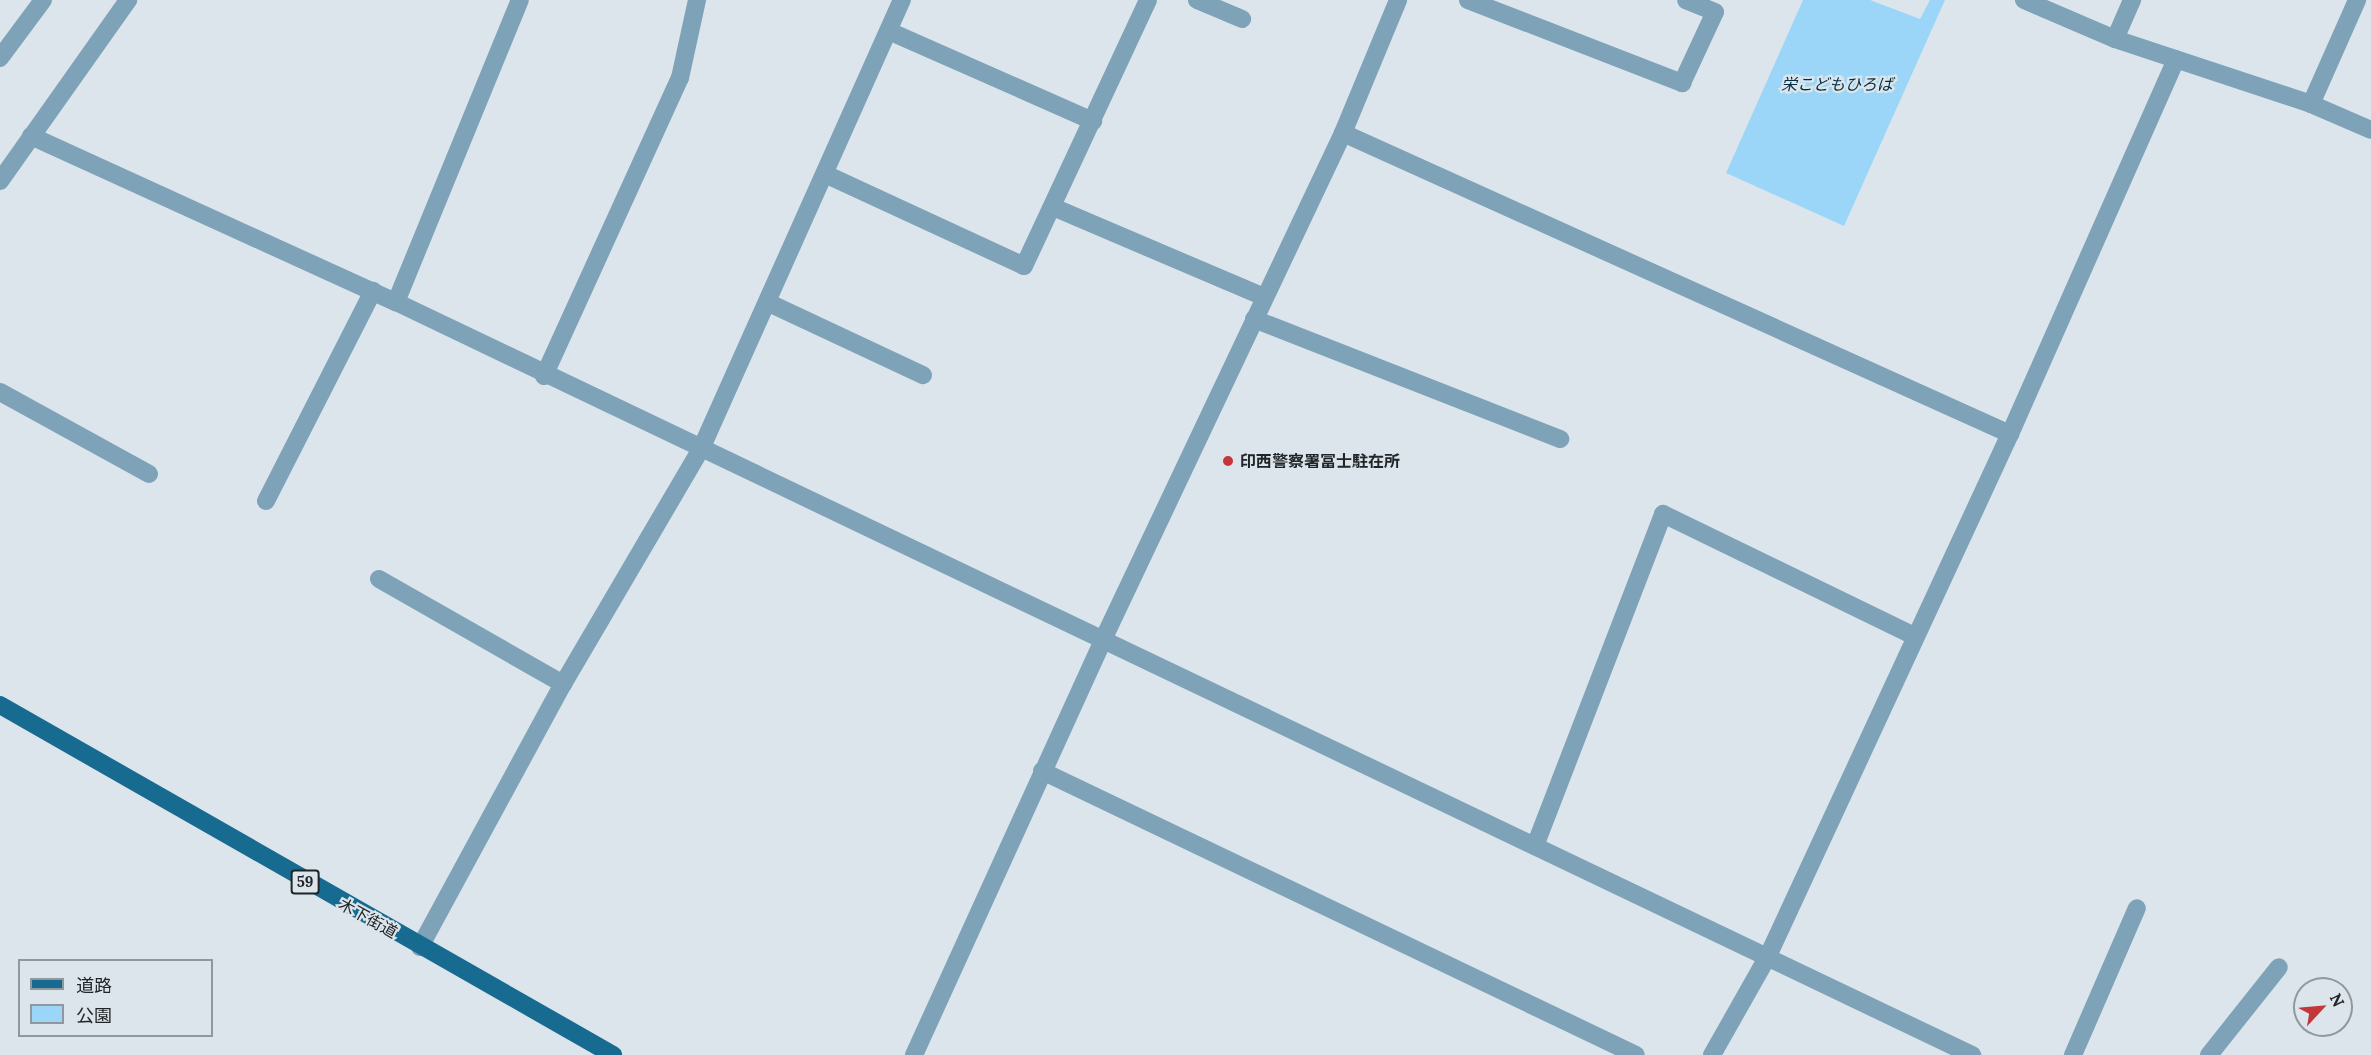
<!DOCTYPE html>
<html>
<head>
<meta charset="utf-8">
<style>
  body { margin:0 }
  #map { position:relative; width:2371px; height:1055px; overflow:hidden; background:#dbe5eb; font-family:Lora,"Noto Sans JP",serif }
  div>[style] { position:absolute }
  .green>* { inset:0; background:#9bd6f8 }
  .lane>* { height:18px; margin:-9px; padding:0 9px; transform-origin:9px; border-radius:9px; background:#7ea2b8 }
  .street>* { height:18px; margin:-9px; padding:0 9px; transform-origin:9px; border-radius:9px; background:#7ea2b8 }
  .primary>* { height:18px; margin:-9px; padding:0 9px; transform-origin:9px; border-radius:9px; background:#176b91 }
  .dots>* { width:16px; height:16px; translate:-50% -50%; box-sizing:border-box; border:3px solid #dbe5eb; border-radius:50% }
  span { translate:-50% -50%; white-space:nowrap; text-align:center; line-height:1.15; -webkit-text-stroke:4.5px #dbe5eb; paint-order:stroke }
  .shield-label span { padding:2px 4px; background:#dbe5eb; border:2px solid; border-radius:4px; -webkit-text-stroke-width:0 }
  .shield-label { font-size:15px; color:#212527; font-weight:700 }
  .park-label { font-size:16px; color:#022e42; font-style:italic }
  .poi-label { font-size:16px; color:#212527; font-weight:700 }
  .left { translate:0 -50%; text-align:left }
  .street-label { font-size:16px; color:#212527 }
  .legend { position:absolute; left:18px; top:959px; width:195px; height:78px; box-sizing:border-box; background:#dbe5eb; border:2px solid #91989d; margin:0; padding:8px 10px; list-style:none; font-size:18px; color:#212527 }
  .legend li { display:flex; align-items:center; gap:12px; height:30px }
  .legend b { width:30px; border:2px solid #91989d }
  .north { position:absolute; left:2293px; top:977px; width:60px; height:60px; box-sizing:border-box; background:#dbe5eb; border:2px solid #91989d; border-radius:50%; rotate:64deg; font-size:16px; font-weight:700; line-height:24px; text-align:center; color:#212527 }
  .north::after { content:''; display:block; margin:auto; width:21px; height:27px; background:#c5363a; clip-path:polygon(50% 0,100% 100%,50% 72%,0 100%) }
</style>
</head>
<body>
<div id="map">
  <div class="green">
    <div style="clip-path:polygon(1803px 0,1870px 0,1920px 19px,1930px 0,1945px 0,1844px 226px,1726px 173px)"></div>
  </div>
  <div class="lane">
    <div style="left:1468px;top:0;width:230px;rotate:21.2deg"></div>
    <div style="left:1682px;top:83px;width:78px;rotate:-65.1deg"></div>
    <div style="left:1715px;top:12px;width:31px;rotate:-158deg"></div>
    <div style="left:1053px;top:207px;width:229px;rotate:23.1deg"></div>
    <div style="left:769px;top:303px;width:170px;rotate:25.1deg"></div>
    <div style="left:1254px;top:319px;width:329px;rotate:21.4deg"></div>
    <div style="left:701px;top:449px;width:492px;rotate:-65.9deg"></div>
    <div style="left:266px;top:501px;width:236px;rotate:-63deg"></div>
    <div style="left:379px;top:579px;width:212px;rotate:29.7deg"></div>
    <div style="left:1535px;top:846px;width:356px;rotate:-68.9deg"></div>
    <div style="left:1663px;top:514px;width:279px;rotate:25.9deg"></div>
    <div style="left:2073px;top:1055px;width:160px;rotate:-66.5deg"></div>
    <div style="left:2209px;top:1055px;width:112px;rotate:-51.5deg"></div>
  </div>
  <div class="street">
    <div style="left:1197px;top:0;width:49px;rotate:22.9deg"></div>
    <div style="left:2024px;top:0;width:99px;rotate:23.2deg"></div>
    <div style="left:2115px;top:39px;width:206px;rotate:18.3deg"></div>
    <div style="left:2311px;top:104px;width:65px;rotate:23.4deg"></div>
    <div style="left:891px;top:32px;width:221px;rotate:23.8deg"></div>
    <div style="left:2115px;top:39px;width:43px;rotate:-66.4deg"></div>
    <div style="left:0;top:58px;width:72px;rotate:-53.4deg"></div>
    <div style="left:2311px;top:104px;width:114px;rotate:-66.1deg"></div>
    <div style="left:1343px;top:133px;width:732px;rotate:24.29deg"></div>
    <div style="left:31px;top:136px;width:401px;rotate:24.5deg"></div>
    <div style="left:396px;top:302px;width:1747px;rotate:25.54deg"></div>
    <div style="left:825px;top:174px;width:219px;rotate:24.8deg"></div>
    <div style="left:1024px;top:266px;width:293px;rotate:-65deg"></div>
    <div style="left:0;top:181px;width:222px;rotate:-54.7deg"></div>
    <div style="left:396px;top:302px;width:326px;rotate:-67.7deg"></div>
    <div style="left:544px;top:376px;width:328px;rotate:-65.5deg"></div>
    <div style="left:680px;top:78px;width:80px;rotate:-77.7deg"></div>
    <div style="left:0;top:392px;width:170px;rotate:28.8deg"></div>
    <div style="left:1042px;top:771px;width:658px;rotate:25.55deg"></div>
    <div style="left:420px;top:947px;width:299px;rotate:-61.5deg"></div>
    <div style="left:563px;top:684px;width:273px;rotate:-59.6deg"></div>
    <div style="left:914px;top:1055px;width:454px;rotate:-65.5deg"></div>
    <div style="left:1102px;top:642px;width:563px;rotate:-64.66deg"></div>
    <div style="left:1343px;top:133px;width:144px;rotate:-67.5deg"></div>
    <div style="left:1712px;top:1055px;width:114px;rotate:-60.5deg"></div>
    <div style="left:1768px;top:956px;width:575px;rotate:-65.13deg"></div>
    <div style="left:2010px;top:434px;width:410px;rotate:-66.1deg"></div>
  </div>
  <div class="primary">
    <div style="left:0;top:705px;width:706px;rotate:29.72deg"></div>
  </div>
  <div class="dots">
    <div style="left:1228px;top:461px;background:#c5363a"></div>
  </div>
  <div class="shield-label">
    <span style="left:305px;top:882px">59</span>
  </div>
  <div class="park-label">
    <span style="left:1837px;top:84px">栄こどもひろば</span>
  </div>
  <div class="poi-label">
    <span class="left" style="left:1240px;top:461px">印西警察署冨士駐在所</span>
  </div>
  <div class="street-label">
    <span style="left:368px;top:918px;rotate:29deg">木下街道</span>
  </div>
  <ul class="legend">
  <li><b style="height:8px;background:#176b91"></b>道路</li>
  <li><b style="height:16px;background:#9bd6f8"></b>公園</li>
  </ul>
  <div class="north">N</div>
</div>
</body>
</html>
